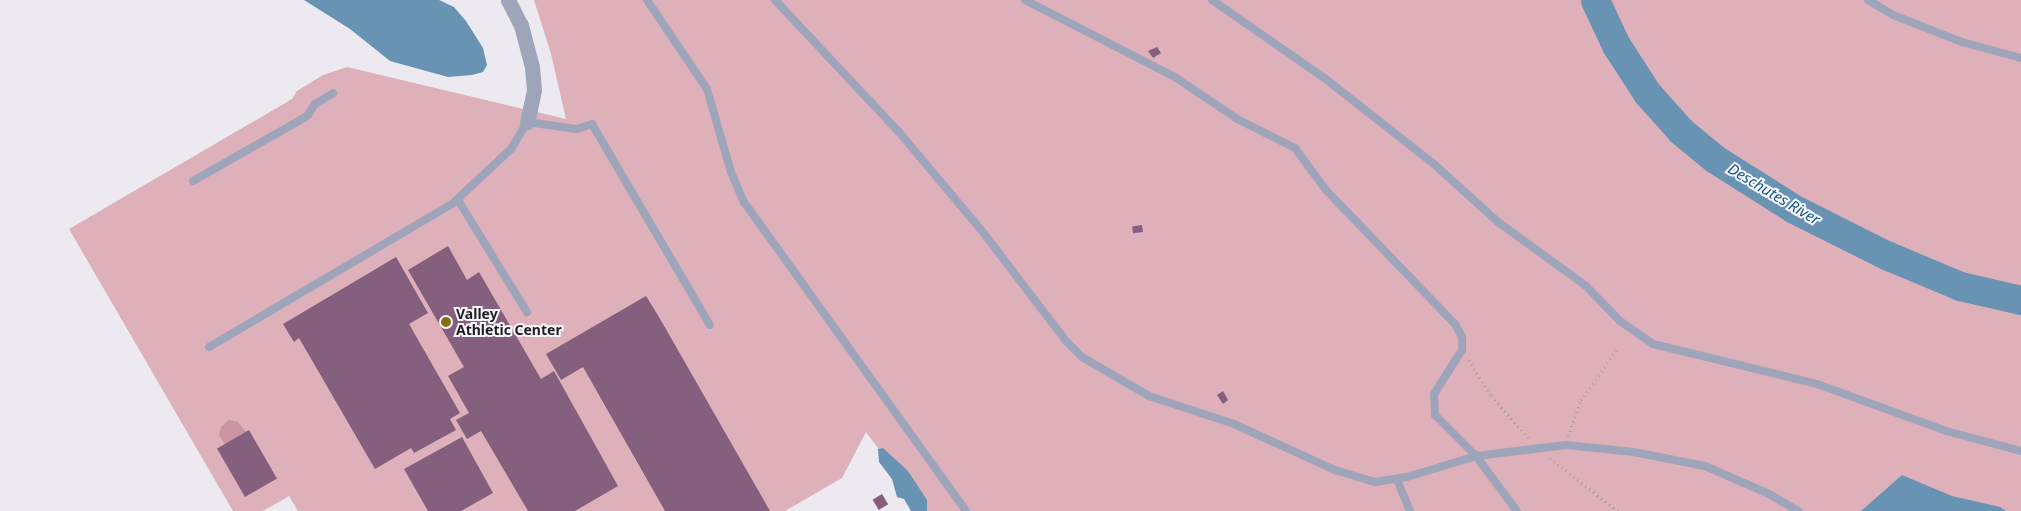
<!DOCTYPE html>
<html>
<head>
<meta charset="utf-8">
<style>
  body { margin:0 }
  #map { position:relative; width:2021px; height:511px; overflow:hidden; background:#ece9f0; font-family:"Noto Sans",sans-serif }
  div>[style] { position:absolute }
  .green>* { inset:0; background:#ddb0ba }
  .forest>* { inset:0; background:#ca94a1 }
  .water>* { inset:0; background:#6993b3 }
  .river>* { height:29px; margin:-14.5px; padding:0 14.5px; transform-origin:14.5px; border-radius:14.5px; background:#6993b3 }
  .building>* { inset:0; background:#855f7e; transform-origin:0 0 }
  .path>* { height:3px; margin-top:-1.5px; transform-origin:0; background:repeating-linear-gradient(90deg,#a19ea4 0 1px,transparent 0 5px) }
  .lane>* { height:8px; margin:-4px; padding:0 4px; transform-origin:4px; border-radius:4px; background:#9ea4b9 }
  .street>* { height:15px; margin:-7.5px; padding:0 7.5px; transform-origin:7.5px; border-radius:7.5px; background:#9ea4b9 }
  .dots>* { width:14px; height:14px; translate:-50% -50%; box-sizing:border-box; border:2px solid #f9f7fd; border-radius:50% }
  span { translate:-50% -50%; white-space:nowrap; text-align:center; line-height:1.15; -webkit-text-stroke:4px #f9f7fd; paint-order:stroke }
  .poi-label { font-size:14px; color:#1f1e20; font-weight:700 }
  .left { translate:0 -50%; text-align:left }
  .water-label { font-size:15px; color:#0c5580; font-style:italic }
</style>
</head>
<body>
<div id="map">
  <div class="green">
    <div style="clip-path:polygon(534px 0,2021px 0,2021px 511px,925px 511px,866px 432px,842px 478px,785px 511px,298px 511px,289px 496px,263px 511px,233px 511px,69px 229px,292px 99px,297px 91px,323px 75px,347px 67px,566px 119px,551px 54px)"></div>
  </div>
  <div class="forest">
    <div style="clip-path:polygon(229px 420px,238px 422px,246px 432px,225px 444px,219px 436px,221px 427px)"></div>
  </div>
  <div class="water">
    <div style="clip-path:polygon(304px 0,439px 0,454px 7px,466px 21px,483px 48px,487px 65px,483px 72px,472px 75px,448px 77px,390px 61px,350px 29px)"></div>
    <div style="clip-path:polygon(883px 448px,908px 471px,927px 500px,927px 511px,911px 511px,904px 499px,897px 497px,892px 479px,879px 462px,878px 449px)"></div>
    <div style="clip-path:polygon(1902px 475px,1952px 496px,2000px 507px,2006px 511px,1861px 511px)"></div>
  </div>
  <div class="river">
    <div style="left:1595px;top:0;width:50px;rotate:65deg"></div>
    <div style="left:1616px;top:45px;width:57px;rotate:57.1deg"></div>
    <div style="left:1647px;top:93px;width:51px;rotate:48.2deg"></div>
    <div style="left:1681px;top:131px;width:44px;rotate:39.5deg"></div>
    <div style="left:1715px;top:159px;width:93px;rotate:32.3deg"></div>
    <div style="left:1794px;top:209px;width:103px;rotate:26.6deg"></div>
    <div style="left:1886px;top:255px;width:80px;rotate:22.7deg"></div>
    <div style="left:1960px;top:286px;width:63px;rotate:12.9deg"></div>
  </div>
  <div class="building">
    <div style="clip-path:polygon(1157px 47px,1161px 53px,1153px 58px,1148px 51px)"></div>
    <div style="left:1142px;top:225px;width:7px;height:10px;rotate:82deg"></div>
    <div style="clip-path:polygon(448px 246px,467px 280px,479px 272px,541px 379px,554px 371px,618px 486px,575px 511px,528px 511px,481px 431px,467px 439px,456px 420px,469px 413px,448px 376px,464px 367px,408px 270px)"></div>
    <div style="clip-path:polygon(396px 257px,428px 313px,409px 324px,460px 413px,450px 419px,456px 430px,414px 453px,411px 448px,375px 469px,299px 338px,294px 342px,283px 324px)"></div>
    <div style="clip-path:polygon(646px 296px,659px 317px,770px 511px,665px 511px,583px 367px,561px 380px,546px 354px)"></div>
    <div style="clip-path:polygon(1223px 391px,1228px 400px,1223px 404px,1217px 395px)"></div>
    <div style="left:249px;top:430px;width:56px;height:37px;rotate:60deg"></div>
    <div style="clip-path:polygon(462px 437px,493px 493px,461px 511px,428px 511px,404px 469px)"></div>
    <div style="left:882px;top:494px;width:12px;height:11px;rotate:59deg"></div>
  </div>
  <div class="path">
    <div style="left:1469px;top:360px;width:42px;rotate:58.6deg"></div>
    <div style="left:1491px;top:396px;width:57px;rotate:47.9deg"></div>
    <div style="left:1568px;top:436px;width:38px;rotate:-70deg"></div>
    <div style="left:1581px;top:400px;width:64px;rotate:-54.6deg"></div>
    <div style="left:1550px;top:458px;width:86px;rotate:37.9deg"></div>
  </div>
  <div class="lane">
    <div style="left:647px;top:0;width:107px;rotate:56deg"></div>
    <div style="left:707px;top:89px;width:86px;rotate:73.9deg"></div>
    <div style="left:731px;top:172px;width:33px;rotate:67deg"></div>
    <div style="left:744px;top:202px;width:380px;rotate:54.3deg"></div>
    <div style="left:775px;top:0;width:181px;rotate:46.8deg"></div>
    <div style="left:899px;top:132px;width:129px;rotate:50deg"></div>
    <div style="left:982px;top:231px;width:138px;rotate:52.6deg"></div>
    <div style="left:1066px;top:341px;width:23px;rotate:45deg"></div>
    <div style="left:1082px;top:357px;width:78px;rotate:30.2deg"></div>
    <div style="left:1149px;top:396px;width:89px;rotate:18.2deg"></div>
    <div style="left:1234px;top:424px;width:111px;rotate:24.5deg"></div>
    <div style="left:1335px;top:470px;width:42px;rotate:16.7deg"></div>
    <div style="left:1375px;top:482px;width:32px;rotate:-9deg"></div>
    <div style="left:1407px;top:477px;width:72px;rotate:-16.9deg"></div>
    <div style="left:1476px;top:456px;width:91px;rotate:-7deg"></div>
    <div style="left:1566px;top:445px;width:68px;rotate:5.9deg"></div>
    <div style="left:1634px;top:452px;width:72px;rotate:11.2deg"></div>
    <div style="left:1705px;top:466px;width:70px;rotate:23.6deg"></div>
    <div style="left:1769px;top:494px;width:34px;rotate:30deg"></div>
    <div style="left:1025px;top:0;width:169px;rotate:27.2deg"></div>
    <div style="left:1175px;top:77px;width:77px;rotate:33.9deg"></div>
    <div style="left:1239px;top:120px;width:63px;rotate:26.6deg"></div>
    <div style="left:1295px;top:148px;width:52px;rotate:53.6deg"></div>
    <div style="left:1326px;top:190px;width:186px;rotate:46.1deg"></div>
    <div style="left:1455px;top:324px;width:15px;rotate:62deg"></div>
    <div style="left:1462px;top:337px;width:13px;rotate:90deg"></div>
    <div style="left:1462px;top:350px;width:52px;rotate:122.5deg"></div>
    <div style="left:1434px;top:394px;width:21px;rotate:87deg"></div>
    <div style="left:1435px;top:415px;width:58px;rotate:45deg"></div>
    <div style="left:1476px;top:456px;width:69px;rotate:53.3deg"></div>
    <div style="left:1212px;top:0;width:140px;rotate:34.8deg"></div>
    <div style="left:1327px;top:80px;width:137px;rotate:38.2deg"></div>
    <div style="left:1435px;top:165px;width:85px;rotate:42.1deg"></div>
    <div style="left:1498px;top:222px;width:109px;rotate:36deg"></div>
    <div style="left:1586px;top:286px;width:49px;rotate:45.8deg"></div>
    <div style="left:1620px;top:321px;width:40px;rotate:34.9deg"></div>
    <div style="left:1653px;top:344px;width:169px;rotate:13.7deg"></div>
    <div style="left:1817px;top:384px;width:137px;rotate:20deg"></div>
    <div style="left:1946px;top:431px;width:78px;rotate:14.9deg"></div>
    <div style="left:1868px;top:0;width:29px;rotate:31deg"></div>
    <div style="left:1893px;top:15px;width:74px;rotate:21.4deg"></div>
    <div style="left:1962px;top:42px;width:61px;rotate:15.2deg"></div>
    <div style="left:193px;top:181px;width:120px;rotate:-29.6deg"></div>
    <div style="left:297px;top:122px;width:13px;rotate:-32deg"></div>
    <div style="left:308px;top:115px;width:13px;rotate:-58deg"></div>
    <div style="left:315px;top:104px;width:21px;rotate:-31deg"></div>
    <div style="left:458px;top:200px;width:132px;rotate:58.4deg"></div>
    <div style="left:209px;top:347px;width:282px;rotate:-30.5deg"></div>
    <div style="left:452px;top:204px;width:81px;rotate:-43deg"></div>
    <div style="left:511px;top:149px;width:31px;rotate:-59deg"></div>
    <div style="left:527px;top:122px;width:50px;rotate:8deg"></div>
    <div style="left:577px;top:129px;width:16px;rotate:-18deg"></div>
    <div style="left:592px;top:124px;width:233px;rotate:59.6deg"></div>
    <div style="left:1397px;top:480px;width:34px;rotate:67deg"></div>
  </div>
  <div class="street">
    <div style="left:508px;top:0;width:28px;rotate:63deg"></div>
    <div style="left:521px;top:25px;width:43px;rotate:75.3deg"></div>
    <div style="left:532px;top:67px;width:23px;rotate:85deg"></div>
    <div style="left:534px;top:90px;width:33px;rotate:102deg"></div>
  </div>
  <div class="dots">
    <div style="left:446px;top:322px;background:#876f0f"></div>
  </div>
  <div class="poi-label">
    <span class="left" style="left:456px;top:322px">Valley<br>Athletic Center</span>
  </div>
  <div class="water-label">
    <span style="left:1774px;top:194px;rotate:31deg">Deschutes River</span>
  </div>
</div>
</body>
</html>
